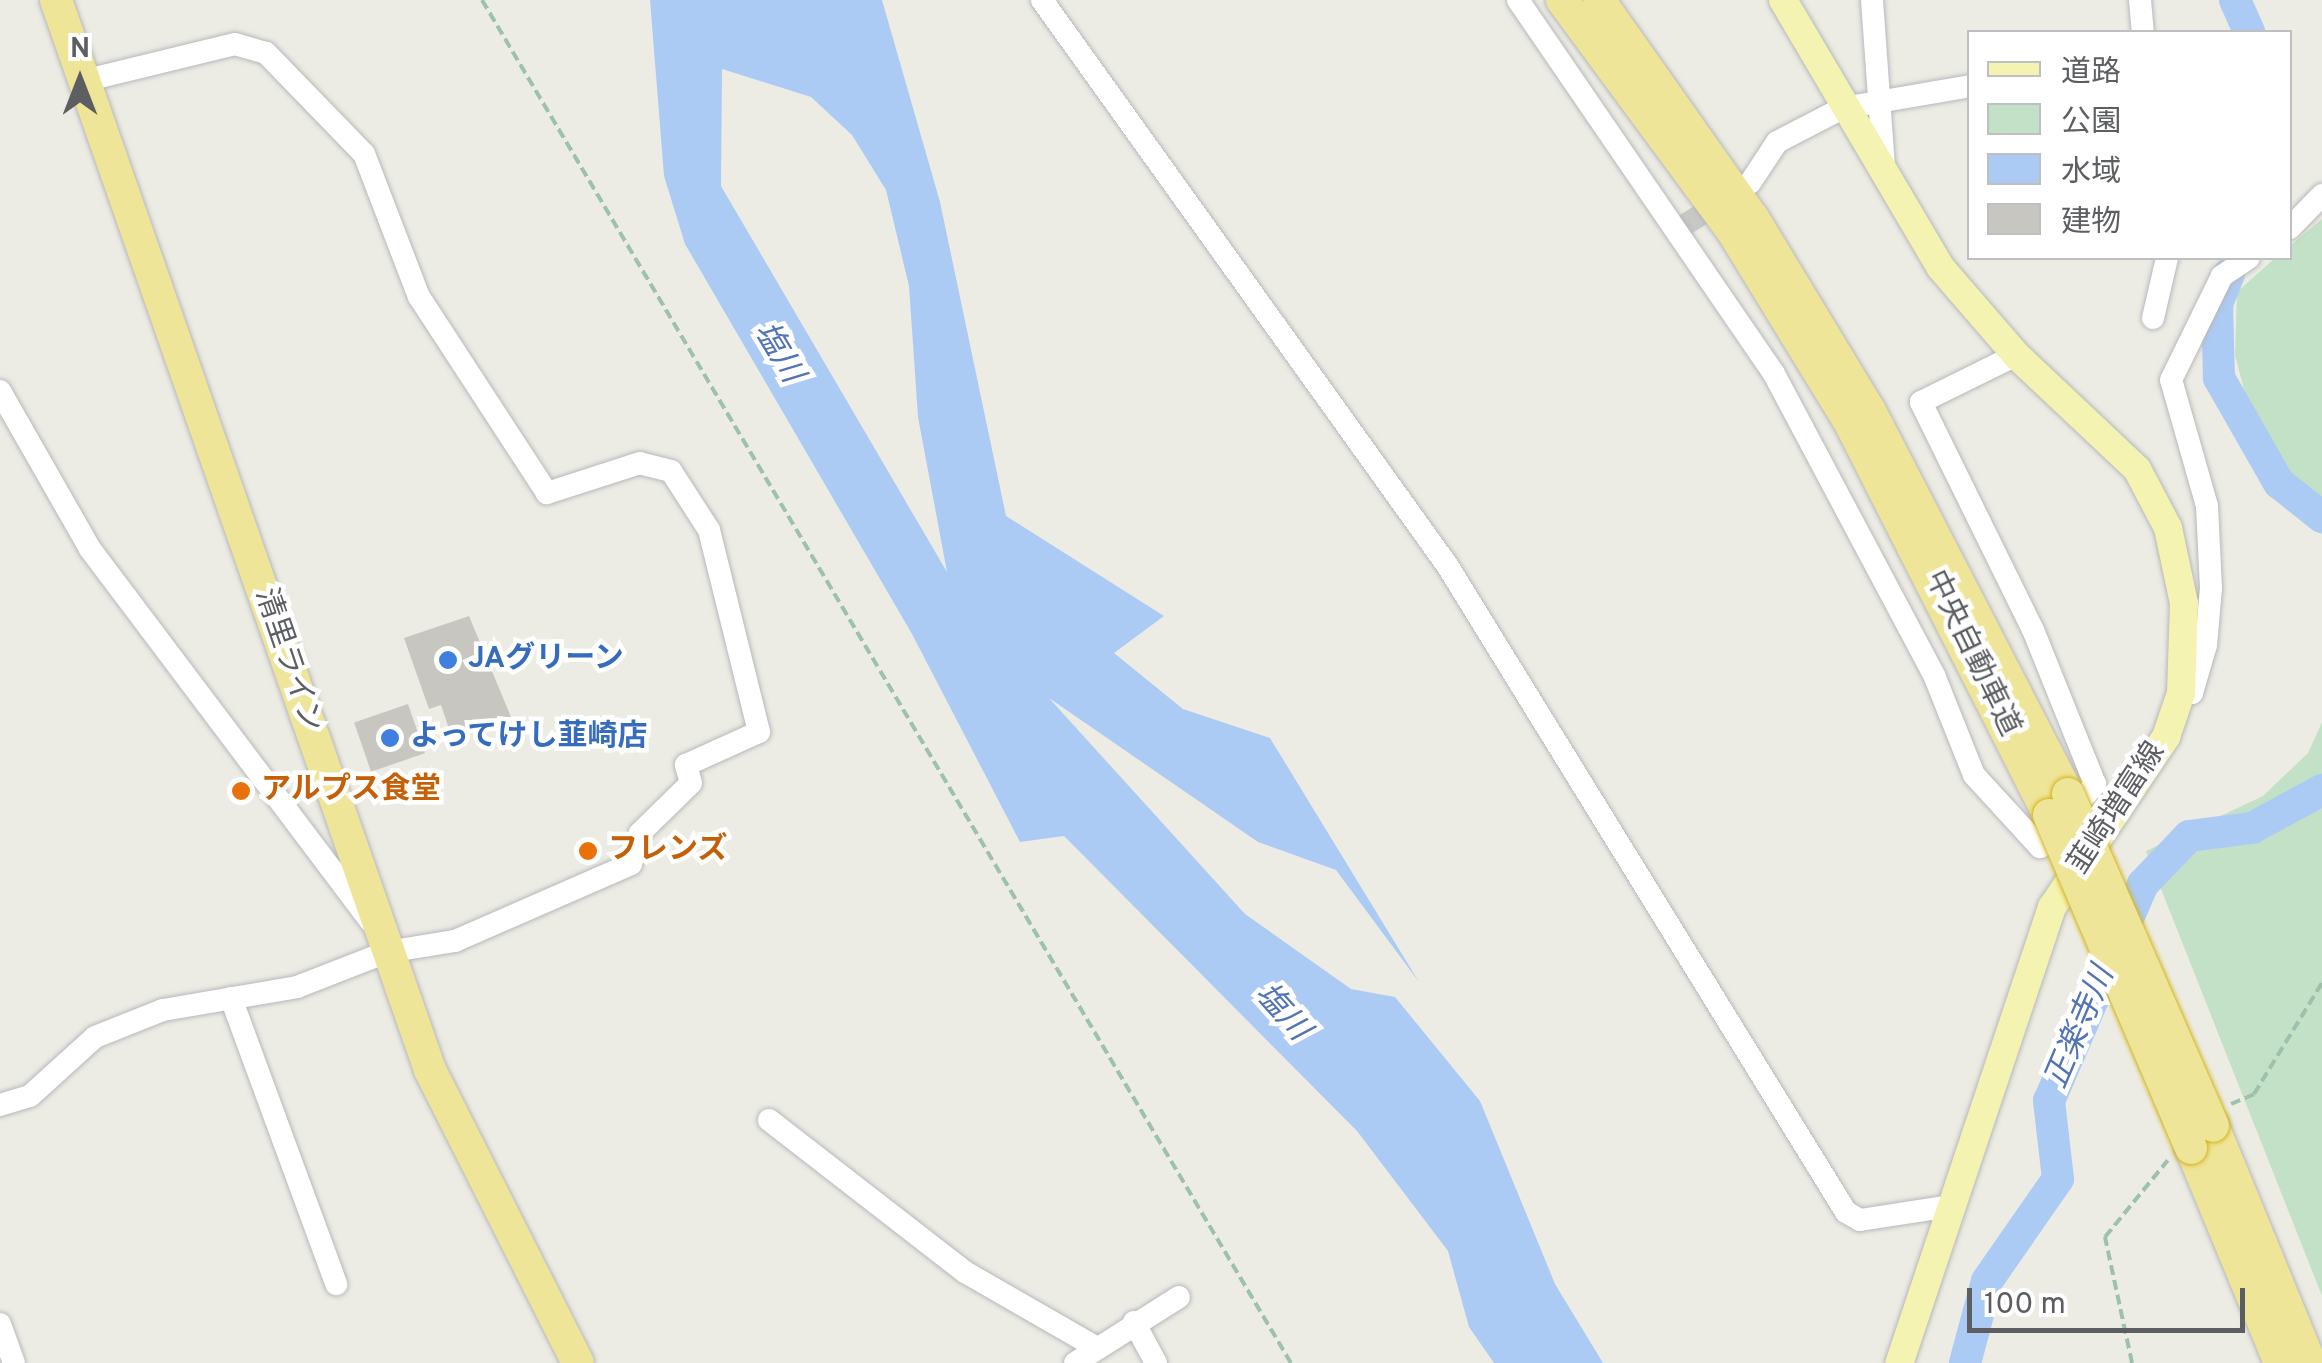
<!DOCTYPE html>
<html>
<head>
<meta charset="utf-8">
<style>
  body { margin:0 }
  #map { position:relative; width:2322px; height:1363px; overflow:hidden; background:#ecece4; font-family:Overpass,"Noto Sans JP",sans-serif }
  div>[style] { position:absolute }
  .green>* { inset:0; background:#c3e1c7 }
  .water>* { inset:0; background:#accbf4 }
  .river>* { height:32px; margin:-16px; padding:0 16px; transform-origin:16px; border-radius:16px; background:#accbf4 }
  .building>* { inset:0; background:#c8c6c0; transform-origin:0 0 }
  .minor-tunnel>* { height:22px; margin-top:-11px; transform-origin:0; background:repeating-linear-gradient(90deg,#c8c8c4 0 22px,transparent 0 33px) }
  .path>* { height:4px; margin-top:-2px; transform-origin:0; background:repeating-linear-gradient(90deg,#9dc1ac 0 10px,transparent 0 15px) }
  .roads { filter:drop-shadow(0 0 2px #b6b8bc) drop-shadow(0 0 2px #b6b8bc) }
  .minor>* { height:22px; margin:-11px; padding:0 11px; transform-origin:11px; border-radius:11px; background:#fff }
  .major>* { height:28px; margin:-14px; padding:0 14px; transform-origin:14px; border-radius:14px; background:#f5f3b1 }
  .highway>* { height:32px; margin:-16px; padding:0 16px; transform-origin:16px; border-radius:16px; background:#efe598 }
  .bridges { filter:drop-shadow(0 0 2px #d4b41c) drop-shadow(0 0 2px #d4b41c) }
  .highway-bridge>* { height:32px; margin:-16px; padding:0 16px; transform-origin:16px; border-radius:16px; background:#efe598 }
  .dots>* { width:28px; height:28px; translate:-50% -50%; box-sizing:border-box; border:5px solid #fff; border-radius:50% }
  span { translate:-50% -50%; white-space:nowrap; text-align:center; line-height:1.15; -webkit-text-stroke:9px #fff; paint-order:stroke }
  .street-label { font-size:30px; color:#5c5e62 }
  .shop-label { font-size:30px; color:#366cbe; font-weight:700 }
  .left { translate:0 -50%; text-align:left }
  .food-label { font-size:30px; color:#c56008; font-weight:700 }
  .water-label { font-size:32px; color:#5274b4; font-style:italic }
  .legend { position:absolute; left:1967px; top:30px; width:325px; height:230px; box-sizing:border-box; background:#fff; border:2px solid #bebfc0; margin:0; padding:12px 18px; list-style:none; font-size:30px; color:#5c5e62 }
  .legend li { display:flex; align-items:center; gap:20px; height:50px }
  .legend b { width:50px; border:2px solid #bebfc0 }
  .north { position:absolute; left:30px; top:30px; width:100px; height:100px; -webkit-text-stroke:8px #fff; paint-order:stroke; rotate:0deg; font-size:28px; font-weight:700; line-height:40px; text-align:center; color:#5c5e62 }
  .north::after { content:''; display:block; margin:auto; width:35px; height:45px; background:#5c5e62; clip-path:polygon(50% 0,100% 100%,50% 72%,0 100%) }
  .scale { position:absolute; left:1967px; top:1288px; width:278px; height:45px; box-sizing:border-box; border:5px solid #5c5e62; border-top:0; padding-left:12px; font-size:30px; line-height:35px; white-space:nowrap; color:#5c5e62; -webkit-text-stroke:8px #fff; paint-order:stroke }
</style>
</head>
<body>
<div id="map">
  <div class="green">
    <div style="clip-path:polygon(2322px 219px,2322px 535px,2254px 427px,2235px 355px,2237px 292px,2275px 258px,2290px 258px,2290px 246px)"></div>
    <div style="clip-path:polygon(2322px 722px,2322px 1296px,2146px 851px,2263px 796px,2308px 753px)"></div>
  </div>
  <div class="water">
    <div style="clip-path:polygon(evenodd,650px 0,882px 0,940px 202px,1006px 516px,1164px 616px,1114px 653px,1183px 709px,1270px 738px,1419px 982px,1336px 870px,1258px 842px,1049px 698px,1245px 914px,1351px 989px,1395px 997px,1480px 1101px,1555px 1284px,1603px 1363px,1494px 1363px,1469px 1327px,1448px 1251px,1357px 1131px,1064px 836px,1020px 842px,912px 634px,685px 244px,664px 176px,650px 0,722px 69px,811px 97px,852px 135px,886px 190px,909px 286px,918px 417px,947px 572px,721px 186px,722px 69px)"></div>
  </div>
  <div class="river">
    <div style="left:2235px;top:0;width:35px;rotate:66deg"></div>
    <div style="left:2229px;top:274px;width:32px;rotate:112deg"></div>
    <div style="left:2217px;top:304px;width:74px;rotate:88.5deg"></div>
    <div style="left:2219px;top:378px;width:121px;rotate:60.3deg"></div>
    <div style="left:2279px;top:483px;width:55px;rotate:38.3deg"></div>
    <div style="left:1965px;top:1363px;width:85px;rotate:-75deg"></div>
    <div style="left:1987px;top:1281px;width:124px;rotate:-55.2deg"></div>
    <div style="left:2058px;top:1179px;width:79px;rotate:-96.6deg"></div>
    <div style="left:2049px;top:1101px;width:236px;rotate:-66.6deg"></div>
    <div style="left:2143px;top:884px;width:66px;rotate:-46.2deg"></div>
    <div style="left:2189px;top:836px;width:64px;rotate:-7.2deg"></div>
    <div style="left:2252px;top:828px;width:80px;rotate:-28.5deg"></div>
  </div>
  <div class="building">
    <div style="clip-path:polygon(469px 616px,511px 717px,452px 738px,441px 705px,429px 709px,404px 638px)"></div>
    <div style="left:408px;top:704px;width:52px;height:57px;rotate:71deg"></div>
  </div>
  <div class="minor-tunnel">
    <div style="left:1683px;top:226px;width:51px;rotate:-32.1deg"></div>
  </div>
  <div class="path">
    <div style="left:482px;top:0;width:1585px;rotate:59.31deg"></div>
    <div style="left:2231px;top:1104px;width:25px;rotate:-23deg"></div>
    <div style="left:2254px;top:1094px;width:130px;rotate:-58.5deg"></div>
    <div style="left:2132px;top:1363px;width:129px;rotate:-102.1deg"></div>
    <div style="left:2105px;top:1237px;width:99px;rotate:-50.7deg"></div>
  </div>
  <div class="roads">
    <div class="minor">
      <div style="left:1042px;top:0;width:695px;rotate:54.37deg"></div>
      <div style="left:1447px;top:565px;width:760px;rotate:58.34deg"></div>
      <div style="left:1846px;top:1212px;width:16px;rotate:30deg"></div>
      <div style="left:1860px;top:1220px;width:91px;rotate:-8.8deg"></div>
      <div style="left:1518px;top:0;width:453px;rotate:55.6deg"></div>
      <div style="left:1774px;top:374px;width:341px;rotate:62deg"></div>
      <div style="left:1934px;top:675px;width:108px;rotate:68.2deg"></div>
      <div style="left:1974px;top:775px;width:98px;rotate:47.5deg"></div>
      <div style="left:2040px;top:847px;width:84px;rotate:-48.9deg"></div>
      <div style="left:2095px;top:784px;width:166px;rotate:-111.9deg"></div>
      <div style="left:2033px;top:630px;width:254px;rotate:-116.2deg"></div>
      <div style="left:1921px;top:402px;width:106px;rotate:-26.3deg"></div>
      <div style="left:1872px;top:0;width:169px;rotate:85.9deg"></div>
      <div style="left:2140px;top:0;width:32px;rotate:85deg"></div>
      <div style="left:1750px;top:183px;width:49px;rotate:-56.6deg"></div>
      <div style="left:1777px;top:142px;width:74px;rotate:-27.3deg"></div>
      <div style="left:1843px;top:108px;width:129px;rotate:-9.8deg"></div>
      <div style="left:2290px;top:228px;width:46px;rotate:-45.9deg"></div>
      <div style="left:2153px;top:318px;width:62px;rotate:-76.9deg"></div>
      <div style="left:0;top:391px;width:182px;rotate:60.3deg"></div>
      <div style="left:90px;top:549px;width:465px;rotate:53deg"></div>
      <div style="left:2181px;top:693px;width:11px"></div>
      <div style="left:2192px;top:693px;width:50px;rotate:-73.7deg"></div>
      <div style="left:2206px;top:645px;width:57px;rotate:-85deg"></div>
      <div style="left:2211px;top:588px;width:82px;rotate:-92.8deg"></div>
      <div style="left:2207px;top:506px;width:131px;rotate:-105.9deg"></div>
      <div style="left:2171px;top:380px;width:116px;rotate:-63.9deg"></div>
      <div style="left:2222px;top:276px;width:32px;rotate:-34deg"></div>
      <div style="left:231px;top:998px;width:305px;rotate:69.8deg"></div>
      <div style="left:0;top:1105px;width:31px;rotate:-17deg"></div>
      <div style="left:30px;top:1096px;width:88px;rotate:-42.2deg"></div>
      <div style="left:95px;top:1037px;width:73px;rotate:-21.7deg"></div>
      <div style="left:163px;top:1010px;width:136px;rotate:-9.7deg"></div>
      <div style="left:297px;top:987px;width:97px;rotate:-21.3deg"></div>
      <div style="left:387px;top:952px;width:69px;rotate:-9.2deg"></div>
      <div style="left:455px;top:941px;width:192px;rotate:-23.6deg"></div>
      <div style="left:631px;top:864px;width:32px;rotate:-74deg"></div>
      <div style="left:640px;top:833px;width:71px;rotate:-44.4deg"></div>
      <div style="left:691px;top:783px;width:19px;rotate:-106deg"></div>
      <div style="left:686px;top:765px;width:80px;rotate:-24.3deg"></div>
      <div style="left:759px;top:732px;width:208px;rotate:-103.9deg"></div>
      <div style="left:709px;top:530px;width:70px;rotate:-122.8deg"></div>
      <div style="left:671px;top:471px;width:32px;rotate:-166deg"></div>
      <div style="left:640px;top:463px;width:98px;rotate:162.1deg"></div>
      <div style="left:547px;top:493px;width:234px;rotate:-123.1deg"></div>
      <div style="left:419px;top:297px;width:153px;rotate:-111deg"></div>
      <div style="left:364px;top:154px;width:141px;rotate:-134.1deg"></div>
      <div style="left:266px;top:53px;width:32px;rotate:-164deg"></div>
      <div style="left:235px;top:44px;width:148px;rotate:166.3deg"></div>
      <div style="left:769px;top:1120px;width:248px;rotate:37.8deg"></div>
      <div style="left:965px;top:1272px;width:152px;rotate:29.9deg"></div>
      <div style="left:1134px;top:1322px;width:47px;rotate:61.8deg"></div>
      <div style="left:0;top:1324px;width:41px;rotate:70.3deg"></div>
      <div style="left:1075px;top:1363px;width:123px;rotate:-32.4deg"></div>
    </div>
    <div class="major">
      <div style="left:1783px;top:0;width:311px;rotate:59.5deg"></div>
      <div style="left:1941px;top:268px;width:115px;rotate:49.2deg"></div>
      <div style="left:2016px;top:355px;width:166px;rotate:43.3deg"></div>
      <div style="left:2137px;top:469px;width:67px;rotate:62.3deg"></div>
      <div style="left:2168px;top:528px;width:77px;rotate:78deg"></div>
      <div style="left:2184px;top:603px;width:90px;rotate:91.9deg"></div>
      <div style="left:2181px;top:693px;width:46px;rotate:108.8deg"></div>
      <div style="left:2166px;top:737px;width:205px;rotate:123.8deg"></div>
      <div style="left:2052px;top:907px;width:481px;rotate:108.5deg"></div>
    </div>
    <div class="highway">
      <div style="left:56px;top:0;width:1133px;rotate:70.73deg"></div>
      <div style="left:430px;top:1070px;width:328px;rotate:63.2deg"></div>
      <div style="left:1562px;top:0;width:288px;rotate:53.6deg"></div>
      <div style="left:1733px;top:232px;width:222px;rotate:58.5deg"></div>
      <div style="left:1849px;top:421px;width:442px;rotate:63.1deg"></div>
      <div style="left:1599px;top:0;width:267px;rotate:54.8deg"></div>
      <div style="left:1753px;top:218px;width:226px;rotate:58.8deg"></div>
      <div style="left:1870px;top:411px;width:431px;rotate:62.7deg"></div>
      <div style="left:2213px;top:1126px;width:256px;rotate:67.7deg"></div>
      <div style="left:2191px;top:1148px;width:233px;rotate:67.5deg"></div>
    </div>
  </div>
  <div class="bridges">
    <div class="highway-bridge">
      <div style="left:2068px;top:794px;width:362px;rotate:66.4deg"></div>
      <div style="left:2049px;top:815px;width:362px;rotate:66.9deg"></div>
    </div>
  </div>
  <div class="dots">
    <div style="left:448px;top:660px;background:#3f7fe0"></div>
    <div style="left:390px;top:738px;background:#3f7fe0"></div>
    <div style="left:241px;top:791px;background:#e8710a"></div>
    <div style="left:588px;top:851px;background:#e8710a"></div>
  </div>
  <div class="street-label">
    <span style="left:1971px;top:654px;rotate:64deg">中央自動車道</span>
    <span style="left:287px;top:661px;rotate:71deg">清里ライン</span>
    <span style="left:2118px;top:809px;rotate:-57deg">韮崎増富線</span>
  </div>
  <div class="shop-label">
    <span class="left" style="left:468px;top:660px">JAグリーン</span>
    <span class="left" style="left:410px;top:738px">よってけし韮崎店</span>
  </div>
  <div class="food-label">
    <span class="left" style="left:261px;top:791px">アルプス食堂</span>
    <span class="left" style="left:608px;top:851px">フレンズ</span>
  </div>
  <div class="water-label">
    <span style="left:777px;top:353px;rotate:59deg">塩川</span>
    <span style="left:1281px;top:1013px;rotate:48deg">塩川</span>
    <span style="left:2081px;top:1028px;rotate:-67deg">正楽寺川</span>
  </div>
  <ul class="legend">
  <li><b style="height:12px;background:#f5f3b1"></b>道路</li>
  <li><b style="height:28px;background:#c3e1c7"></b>公園</li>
  <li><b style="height:28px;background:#accbf4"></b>水域</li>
  <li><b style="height:28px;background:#c8c6c0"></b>建物</li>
  </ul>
  <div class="north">N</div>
  <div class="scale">100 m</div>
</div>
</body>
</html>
